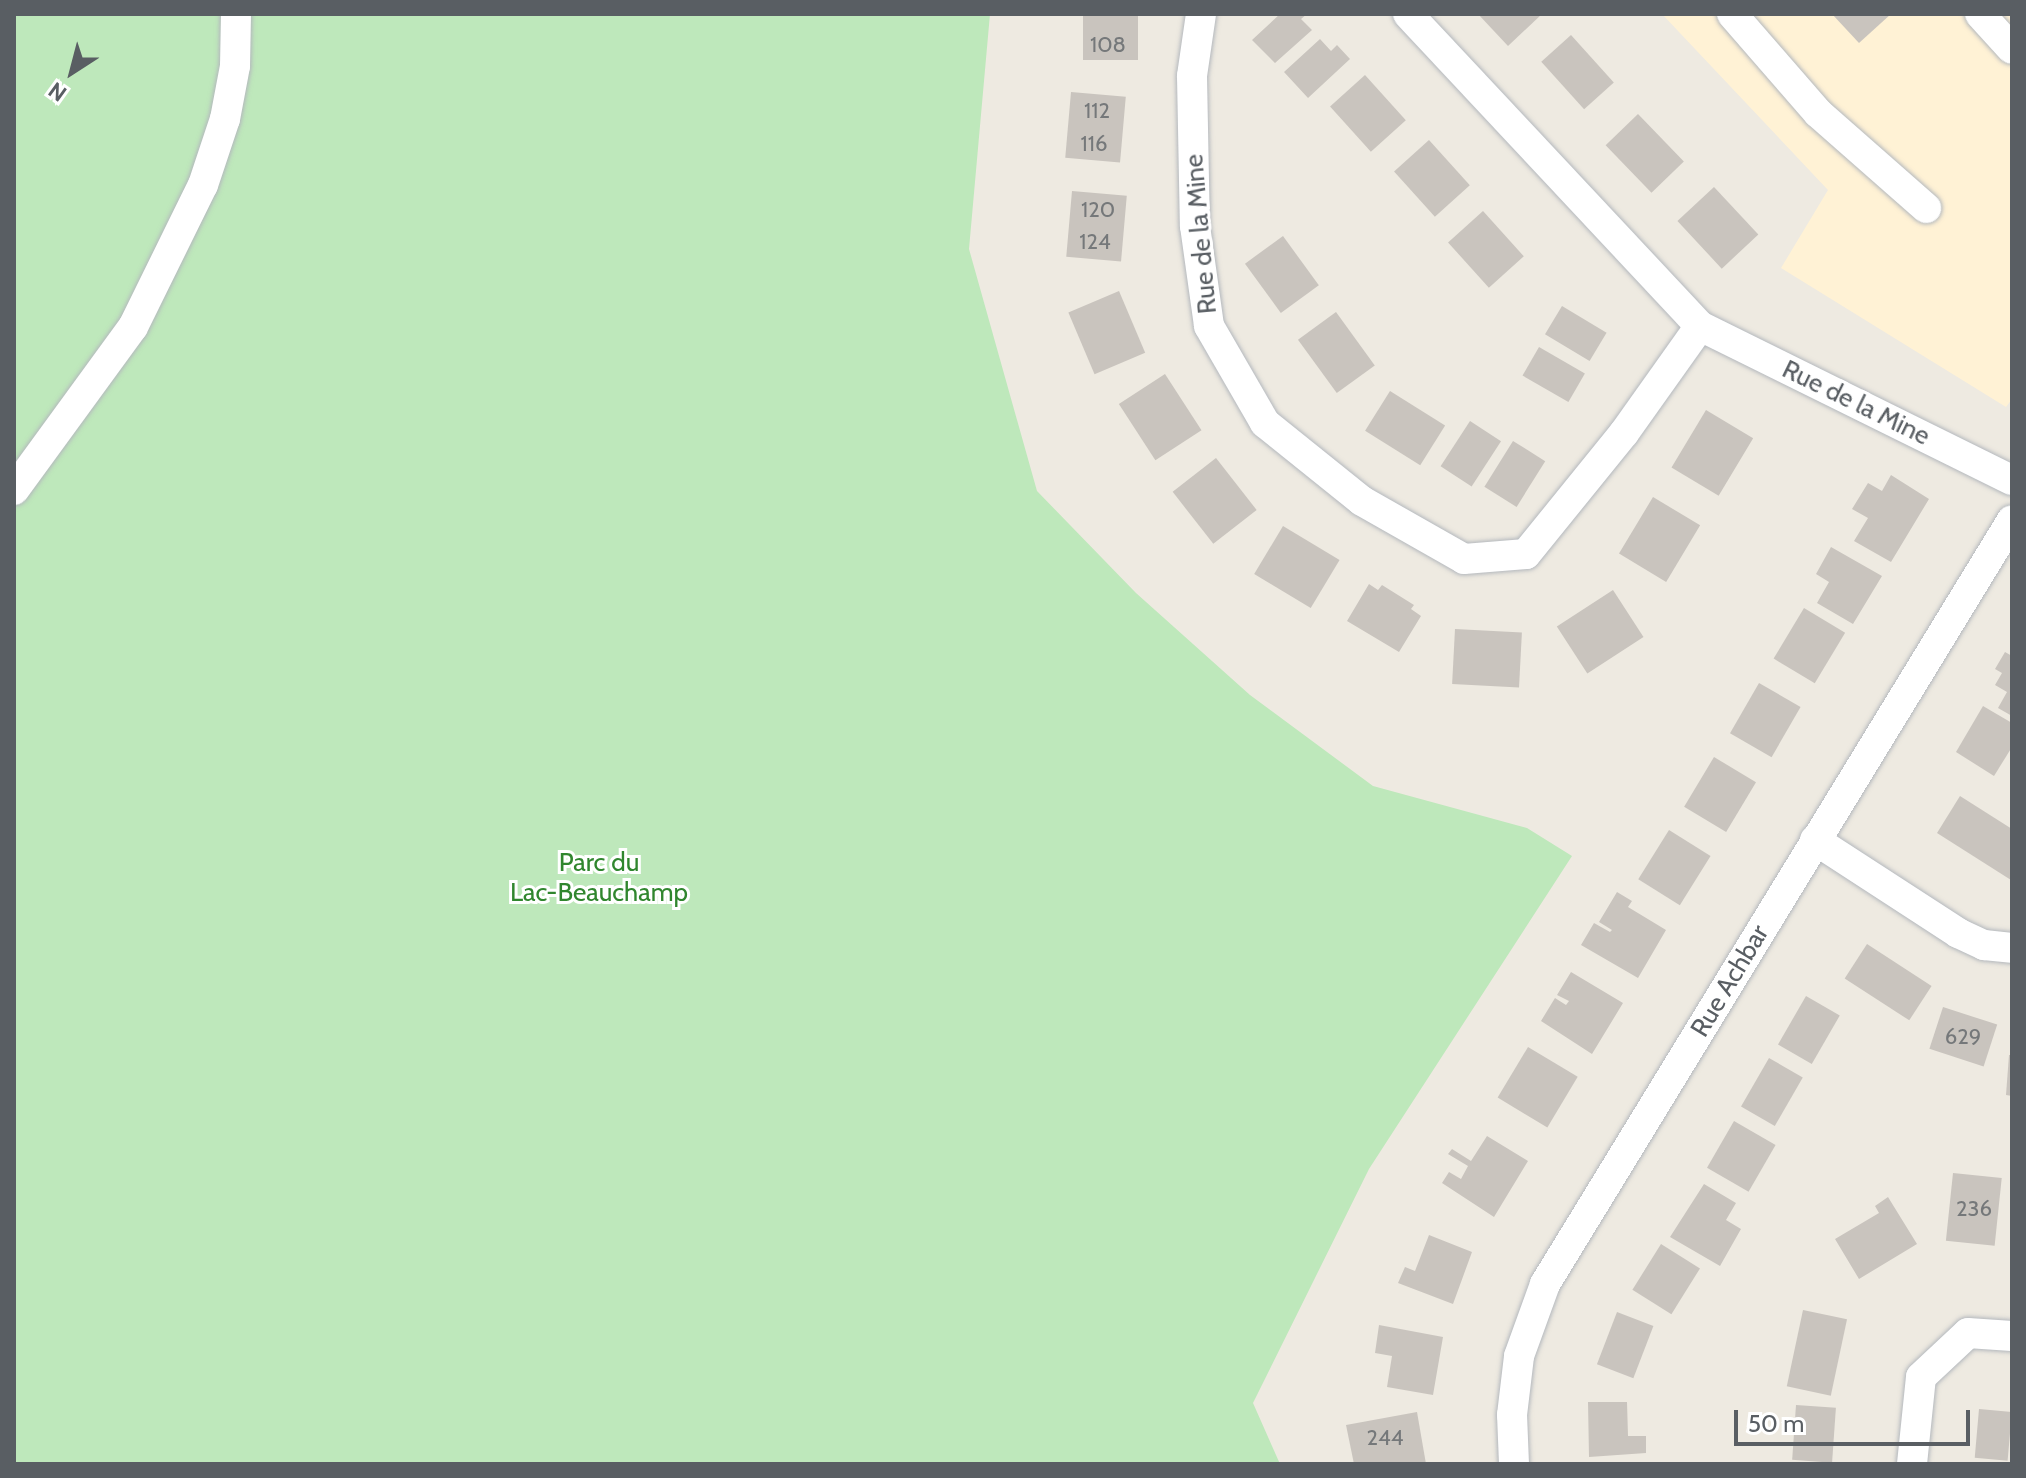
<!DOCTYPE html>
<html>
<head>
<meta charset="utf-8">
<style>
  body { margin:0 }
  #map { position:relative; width:2026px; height:1478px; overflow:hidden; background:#eeeae1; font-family:Cabin,sans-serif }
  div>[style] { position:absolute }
  .commercial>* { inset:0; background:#fff2d5 }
  .green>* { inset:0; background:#bee8bb }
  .building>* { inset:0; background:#c9c4be; transform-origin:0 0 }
  .roads { filter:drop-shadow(0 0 2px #b4b8bd) drop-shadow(0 0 2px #b4b8bd) }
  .minor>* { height:30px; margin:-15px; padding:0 15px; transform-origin:15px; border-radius:15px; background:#fff }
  span { translate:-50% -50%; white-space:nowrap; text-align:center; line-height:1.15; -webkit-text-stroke:6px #fff; paint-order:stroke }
  .number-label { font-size:22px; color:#75787a }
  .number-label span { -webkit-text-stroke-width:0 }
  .street-label { font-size:26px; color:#595e63 }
  .park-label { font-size:26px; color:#30862e }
  .frame { position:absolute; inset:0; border:16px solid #595e63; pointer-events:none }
  .north { position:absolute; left:32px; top:32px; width:80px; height:80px; -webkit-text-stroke:6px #fff; paint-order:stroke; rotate:216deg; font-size:22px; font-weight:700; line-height:32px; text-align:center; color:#595e63 }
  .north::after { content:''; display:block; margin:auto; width:28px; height:36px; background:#595e63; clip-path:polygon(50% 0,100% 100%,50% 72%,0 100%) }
  .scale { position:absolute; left:1734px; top:1410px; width:236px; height:36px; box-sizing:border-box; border:4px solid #595e63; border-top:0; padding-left:10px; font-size:24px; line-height:28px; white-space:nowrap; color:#595e63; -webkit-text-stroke:6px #fff; paint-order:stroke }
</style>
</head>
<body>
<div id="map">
  <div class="commercial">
    <div style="clip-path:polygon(1662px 14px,2012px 14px,2012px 399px,2006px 407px,1781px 268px,1828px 190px)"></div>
  </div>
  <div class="green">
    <div style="clip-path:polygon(14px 14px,990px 14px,969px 249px,1037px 491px,1136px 593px,1250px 695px,1373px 786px,1527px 828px,1572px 856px,1369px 1169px,1253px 1403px,1280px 1464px,14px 1464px)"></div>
  </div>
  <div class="building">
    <div style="left:1083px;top:14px;width:55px;height:46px"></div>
    <div style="clip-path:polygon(1280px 14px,1307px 14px,1301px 19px,1312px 30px,1275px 63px,1252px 40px)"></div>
    <div style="clip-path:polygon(1478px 14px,1542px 14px,1508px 46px)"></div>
    <div style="clip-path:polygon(1832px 14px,1891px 14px,1859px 43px)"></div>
    <div style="left:1571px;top:35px;width:64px;height:40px;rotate:48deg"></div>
    <div style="clip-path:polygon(1320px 39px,1331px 51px,1337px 45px,1350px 59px,1308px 98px,1284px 72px)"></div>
    <div style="left:1365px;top:75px;width:61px;height:47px;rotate:48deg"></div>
    <div style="left:1071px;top:92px;width:55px;height:66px;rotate:5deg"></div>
    <div style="left:1638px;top:114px;width:66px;height:45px;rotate:46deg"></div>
    <div style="left:1429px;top:140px;width:61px;height:47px;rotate:48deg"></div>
    <div style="left:1714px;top:187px;width:65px;height:50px;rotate:47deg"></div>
    <div style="left:1072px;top:191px;width:55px;height:66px;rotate:5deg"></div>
    <div style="left:1483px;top:211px;width:61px;height:47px;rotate:48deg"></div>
    <div style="left:1283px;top:236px;width:61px;height:47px;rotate:54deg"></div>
    <div style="left:1119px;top:291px;width:67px;height:55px;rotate:67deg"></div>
    <div style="left:1562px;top:306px;width:52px;height:33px;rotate:31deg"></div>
    <div style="left:1336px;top:312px;width:66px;height:47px;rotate:54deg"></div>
    <div style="left:1539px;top:347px;width:53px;height:33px;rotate:30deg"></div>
    <div style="left:1165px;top:374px;width:67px;height:55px;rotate:57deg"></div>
    <div style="left:1390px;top:391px;width:65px;height:47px;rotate:32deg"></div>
    <div style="left:1706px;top:410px;width:55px;height:67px;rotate:31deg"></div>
    <div style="left:1470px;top:421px;width:37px;height:54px;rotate:33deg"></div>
    <div style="left:1513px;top:441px;width:38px;height:54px;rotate:32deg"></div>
    <div style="left:1216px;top:458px;width:66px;height:55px;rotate:52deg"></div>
    <div style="clip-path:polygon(1891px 475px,1929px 499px,1891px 562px,1854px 541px,1868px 518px,1852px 509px,1868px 483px,1882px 491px)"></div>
    <div style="left:1653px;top:497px;width:55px;height:66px;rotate:31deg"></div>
    <div style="left:1283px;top:526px;width:66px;height:56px;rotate:31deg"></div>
    <div style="clip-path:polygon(1831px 547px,1882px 576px,1853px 624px,1817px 603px,1829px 582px,1816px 574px)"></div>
    <div style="clip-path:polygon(1369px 584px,1378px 590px,1382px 585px,1414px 605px,1411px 609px,1421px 616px,1399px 652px,1347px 621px)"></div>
    <div style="left:1613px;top:590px;width:56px;height:67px;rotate:57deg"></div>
    <div style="left:1804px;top:608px;width:48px;height:59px;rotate:31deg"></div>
    <div style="left:1455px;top:629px;width:67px;height:55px;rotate:3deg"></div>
    <div style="clip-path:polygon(2005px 652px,2012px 656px,2012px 716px,1998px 708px,2007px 692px,1995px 685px,2002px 673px,1995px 669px)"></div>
    <div style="left:1759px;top:683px;width:48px;height:58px;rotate:30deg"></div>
    <div style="clip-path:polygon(1983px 706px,2012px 723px,2012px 747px,1994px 776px,1956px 752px)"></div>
    <div style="left:1714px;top:757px;width:49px;height:58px;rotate:31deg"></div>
    <div style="clip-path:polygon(1960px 796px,2012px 829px,2011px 880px,1937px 833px)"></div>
    <div style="left:1669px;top:830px;width:49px;height:58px;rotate:32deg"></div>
    <div style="clip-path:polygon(1617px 892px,1632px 901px,1628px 907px,1666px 930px,1638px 978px,1581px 945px,1594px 923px,1610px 932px,1612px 930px,1599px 922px)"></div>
    <div style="left:1867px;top:944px;width:77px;height:41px;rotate:33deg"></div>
    <div style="clip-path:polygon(1571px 972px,1623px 1003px,1592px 1054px,1541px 1021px,1555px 998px,1566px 1005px,1569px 1001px,1557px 995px)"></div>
    <div style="left:1806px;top:996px;width:39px;height:56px;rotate:30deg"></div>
    <div style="left:1943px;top:1007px;width:57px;height:44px;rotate:18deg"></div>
    <div style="left:1528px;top:1047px;width:58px;height:59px;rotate:31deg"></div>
    <div style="clip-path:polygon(2009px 1055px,2012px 1055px,2012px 1096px,2006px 1095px)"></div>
    <div style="left:1769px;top:1058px;width:39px;height:56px;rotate:30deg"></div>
    <div style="left:1734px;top:1121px;width:48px;height:54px;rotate:30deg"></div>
    <div style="clip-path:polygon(1487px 1136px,1528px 1161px,1494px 1217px,1442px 1183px,1449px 1172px,1461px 1179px,1468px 1166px,1448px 1154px,1452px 1149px,1471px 1161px)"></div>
    <div style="left:1953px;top:1173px;width:49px;height:68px;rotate:6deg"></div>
    <div style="clip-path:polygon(1704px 1184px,1736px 1203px,1726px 1220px,1741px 1229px,1720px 1266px,1670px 1237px)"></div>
    <div style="clip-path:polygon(1888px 1197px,1917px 1244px,1859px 1279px,1835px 1239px,1879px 1213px,1875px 1206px)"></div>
    <div style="clip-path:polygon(1429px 1235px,1472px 1252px,1453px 1304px,1398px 1283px,1405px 1267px,1415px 1271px)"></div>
    <div style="left:1661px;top:1244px;width:46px;height:54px;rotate:32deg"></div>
    <div style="left:1803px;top:1310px;width:45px;height:78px;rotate:12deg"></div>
    <div style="left:1617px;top:1312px;width:39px;height:56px;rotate:21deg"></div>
    <div style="clip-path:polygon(1379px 1325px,1443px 1337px,1433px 1395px,1387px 1387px,1392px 1356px,1375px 1353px)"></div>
    <div style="clip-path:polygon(1588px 1402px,1627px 1402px,1628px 1436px,1646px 1436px,1646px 1453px,1589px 1457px)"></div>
    <div style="left:1796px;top:1405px;width:40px;height:55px;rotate:4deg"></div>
    <div style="left:1979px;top:1409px;width:33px;height:49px;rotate:5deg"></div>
    <div style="clip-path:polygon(1417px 1412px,1426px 1464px,1354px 1464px,1346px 1425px)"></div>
  </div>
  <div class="roads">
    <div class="minor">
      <div style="left:1201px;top:14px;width:63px;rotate:98.3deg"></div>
      <div style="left:1192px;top:76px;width:150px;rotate:88.9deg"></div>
      <div style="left:1195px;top:226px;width:101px;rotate:82deg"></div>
      <div style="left:1209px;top:326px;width:112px;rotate:60deg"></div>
      <div style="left:1265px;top:423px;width:124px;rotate:38.8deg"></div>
      <div style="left:1362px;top:501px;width:117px;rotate:29.6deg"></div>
      <div style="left:1464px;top:559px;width:62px;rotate:-4.6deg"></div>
      <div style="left:1526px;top:554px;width:156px;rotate:-51deg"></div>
      <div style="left:1624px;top:433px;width:131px;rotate:-54.6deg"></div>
      <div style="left:1408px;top:14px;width:427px;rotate:46.9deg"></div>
      <div style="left:1700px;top:326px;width:348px;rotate:26.3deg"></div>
      <div style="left:1732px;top:14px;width:131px;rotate:49deg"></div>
      <div style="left:1818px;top:113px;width:144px;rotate:41.3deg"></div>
      <div style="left:1980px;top:14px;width:47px;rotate:47.6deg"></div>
      <div style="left:14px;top:490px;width:202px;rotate:-53.9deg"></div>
      <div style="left:133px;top:327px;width:158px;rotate:-63.8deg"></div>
      <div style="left:203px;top:185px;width:70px;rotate:-71.6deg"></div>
      <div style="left:225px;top:119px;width:54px;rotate:-79.3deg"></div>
      <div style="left:235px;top:66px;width:52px;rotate:-88.9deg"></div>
      <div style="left:1815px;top:840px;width:171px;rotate:33deg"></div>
      <div style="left:1958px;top:933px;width:29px;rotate:25deg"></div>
      <div style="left:1984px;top:945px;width:28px;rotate:6deg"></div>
      <div style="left:1514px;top:1464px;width:49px;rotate:-92.3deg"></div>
      <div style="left:1512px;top:1415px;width:59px;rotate:-83.2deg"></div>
      <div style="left:1519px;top:1356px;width:77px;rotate:-70.1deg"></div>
      <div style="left:1545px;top:1284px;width:895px;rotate:-58.56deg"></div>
      <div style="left:1912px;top:1464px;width:87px;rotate:-84.1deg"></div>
      <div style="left:1921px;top:1377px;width:64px;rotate:-43.1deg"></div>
      <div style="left:1968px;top:1333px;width:44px;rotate:3.9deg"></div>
    </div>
  </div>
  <div class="number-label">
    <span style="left:1108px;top:45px">108</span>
    <span style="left:1097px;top:111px">112</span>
    <span style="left:1094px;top:144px">116</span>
    <span style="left:1098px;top:210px">120</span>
    <span style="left:1095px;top:242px">124</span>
    <span style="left:1963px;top:1037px">629</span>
    <span style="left:1974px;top:1209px">236</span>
    <span style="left:1385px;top:1438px">244</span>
  </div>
  <div class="street-label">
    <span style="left:1201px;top:234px;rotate:-95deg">Rue de la Mine</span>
    <span style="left:1856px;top:403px;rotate:26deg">Rue de la Mine</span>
    <span style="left:1730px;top:981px;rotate:-59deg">Rue Achbar</span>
  </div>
  <div class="park-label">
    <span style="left:599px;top:878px">Parc du<br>Lac-Beauchamp</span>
  </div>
  <div class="frame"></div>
  <div class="north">N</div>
  <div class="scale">50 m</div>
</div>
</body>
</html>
